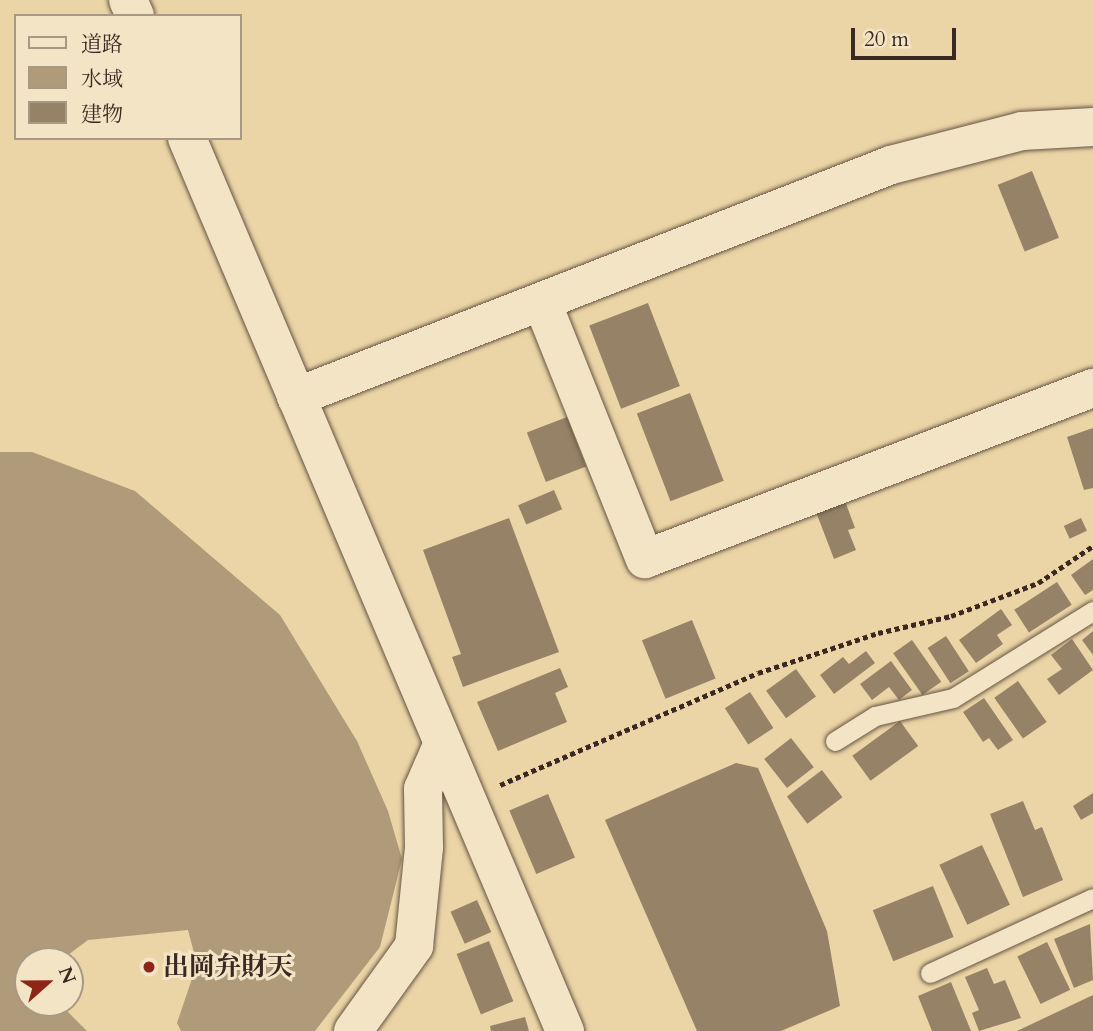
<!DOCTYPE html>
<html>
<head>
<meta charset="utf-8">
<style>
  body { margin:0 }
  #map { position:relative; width:1093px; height:1031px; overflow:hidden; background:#ebd5a6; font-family:Cardo,"Noto Serif JP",serif }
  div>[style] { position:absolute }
  .water>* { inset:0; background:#af9b79 }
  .building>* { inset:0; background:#968267; transform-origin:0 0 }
  .path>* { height:4.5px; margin-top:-2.25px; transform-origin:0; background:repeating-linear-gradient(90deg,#3a2922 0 5px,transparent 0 8.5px) }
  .roads { filter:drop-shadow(0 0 2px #665443) drop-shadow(0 0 2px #665443) }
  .service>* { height:19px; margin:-9.5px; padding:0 9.5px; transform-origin:9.5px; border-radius:9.5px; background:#f2e4c5 }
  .minor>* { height:38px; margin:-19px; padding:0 19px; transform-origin:19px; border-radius:19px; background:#f2e4c5 }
  .tertiary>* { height:38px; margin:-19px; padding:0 19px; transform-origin:19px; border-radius:19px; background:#f2e4c5 }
  .dots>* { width:19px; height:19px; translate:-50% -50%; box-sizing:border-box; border:4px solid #f2e4c5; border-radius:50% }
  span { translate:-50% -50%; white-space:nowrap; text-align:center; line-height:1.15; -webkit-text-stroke:6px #f2e4c5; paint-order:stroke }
  .poi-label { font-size:26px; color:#3a2922; font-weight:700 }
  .left { translate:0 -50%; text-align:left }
  .legend { position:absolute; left:14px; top:14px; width:228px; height:126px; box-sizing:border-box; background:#f2e4c5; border:2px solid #a89984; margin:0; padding:9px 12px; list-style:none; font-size:21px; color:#3a2922 }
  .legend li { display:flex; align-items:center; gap:14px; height:35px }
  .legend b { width:35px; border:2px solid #a89984 }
  .north { position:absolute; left:14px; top:947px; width:70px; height:70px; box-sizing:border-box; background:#f2e4c5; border:2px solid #a89984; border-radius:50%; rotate:69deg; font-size:19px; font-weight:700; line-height:28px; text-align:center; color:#3a2922 }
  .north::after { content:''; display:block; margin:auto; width:24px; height:32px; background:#8f2418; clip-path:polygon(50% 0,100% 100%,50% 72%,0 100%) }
  .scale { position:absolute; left:851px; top:28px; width:105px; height:32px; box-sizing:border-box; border:4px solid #3a2922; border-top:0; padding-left:9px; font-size:21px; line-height:24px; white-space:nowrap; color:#3a2922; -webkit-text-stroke:5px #f2e4c5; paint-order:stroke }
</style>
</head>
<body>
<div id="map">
  <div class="water">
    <div style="clip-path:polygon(0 452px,32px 452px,135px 491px,280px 615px,357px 741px,388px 811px,402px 859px,380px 947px,315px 1031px,181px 1031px,177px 1023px,197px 964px,188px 930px,88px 940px,60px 961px,28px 961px,28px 1003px,59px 1003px,87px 1031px,0 1031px)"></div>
  </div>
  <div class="building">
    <div style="left:1032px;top:171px;width:72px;height:37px;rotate:68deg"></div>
    <div style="left:648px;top:303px;width:89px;height:63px;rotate:69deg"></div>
    <div style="left:690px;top:393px;width:94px;height:57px;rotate:69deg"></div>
    <div style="left:567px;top:417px;width:53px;height:43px;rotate:69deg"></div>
    <div style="clip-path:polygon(1093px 428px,1093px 488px,1084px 490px,1067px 437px)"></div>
    <div style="left:554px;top:490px;width:21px;height:39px;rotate:67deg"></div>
    <div style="clip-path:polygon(845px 501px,855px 528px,848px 530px,856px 550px,834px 559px,816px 512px)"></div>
    <div style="clip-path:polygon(509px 518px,559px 652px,463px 687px,452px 657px,461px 654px,423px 550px)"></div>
    <div style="left:1081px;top:518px;width:14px;height:19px;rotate:65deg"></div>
    <div style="clip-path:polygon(1093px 559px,1093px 590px,1085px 595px,1071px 575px)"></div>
    <div style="left:1057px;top:582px;width:27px;height:51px;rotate:57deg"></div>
    <div style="clip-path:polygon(1001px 609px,1012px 625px,997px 635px,1003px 644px,976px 663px,959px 640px)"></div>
    <div style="left:692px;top:620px;width:63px;height:54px;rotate:68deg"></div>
    <div style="clip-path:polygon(1093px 631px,1093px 655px,1082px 640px)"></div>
    <div style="left:946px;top:636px;width:42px;height:22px;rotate:57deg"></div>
    <div style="clip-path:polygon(1072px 639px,1093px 670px,1059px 695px,1047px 679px,1062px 669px,1051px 655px)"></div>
    <div style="left:912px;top:640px;width:51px;height:23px;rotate:55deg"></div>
    <div style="clip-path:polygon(866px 651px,875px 663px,834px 694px,820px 675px,843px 657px,849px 664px)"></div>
    <div style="clip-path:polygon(891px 661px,912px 690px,899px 700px,889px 687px,872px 700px,860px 684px)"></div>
    <div style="clip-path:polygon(560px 668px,568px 687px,555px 693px,567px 722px,498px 751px,477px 702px)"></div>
    <div style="left:796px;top:669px;width:34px;height:37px;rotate:54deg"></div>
    <div style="left:1018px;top:681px;width:50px;height:29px;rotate:55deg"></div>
    <div style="left:750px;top:692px;width:43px;height:30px;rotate:57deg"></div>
    <div style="clip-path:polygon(984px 698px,1013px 740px,998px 750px,989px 738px,983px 742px,963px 712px)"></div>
    <div style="left:900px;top:721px;width:31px;height:59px;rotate:54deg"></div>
    <div style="left:791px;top:738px;width:37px;height:34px;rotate:52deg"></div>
    <div style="clip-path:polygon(736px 763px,758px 768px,827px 931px,840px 1006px,781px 1031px,697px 1031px,605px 820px)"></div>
    <div style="left:822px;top:770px;width:34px;height:44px;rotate:53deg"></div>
    <div style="clip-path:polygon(1093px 793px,1093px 813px,1081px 820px,1073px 806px)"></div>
    <div style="left:548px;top:794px;width:69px;height:42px;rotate:67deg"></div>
    <div style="clip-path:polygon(1023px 801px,1035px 830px,1042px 827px,1063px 880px,1023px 897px,990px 814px)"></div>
    <div style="left:982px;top:845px;width:66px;height:47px;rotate:65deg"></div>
    <div style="left:933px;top:886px;width:55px;height:65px;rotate:68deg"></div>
    <div style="left:477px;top:900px;width:35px;height:29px;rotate:66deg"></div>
    <div style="clip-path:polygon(1090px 924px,1093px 980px,1074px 988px,1054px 939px)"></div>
    <div style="left:489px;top:941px;width:65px;height:35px;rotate:68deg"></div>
    <div style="left:1047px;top:942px;width:53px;height:33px;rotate:64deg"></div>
    <div style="clip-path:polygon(987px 968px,994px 984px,1005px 980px,1021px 1018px,979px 1031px,972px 1013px,979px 1010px,965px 977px)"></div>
    <div style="clip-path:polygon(951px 982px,971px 1031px,932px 1031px,918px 996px)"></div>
    <div style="clip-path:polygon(1093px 995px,1093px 1031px,1017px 1031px)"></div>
    <div style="clip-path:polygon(525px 1017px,529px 1031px,491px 1031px,490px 1026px)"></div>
  </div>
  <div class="path">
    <div style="left:500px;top:785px;width:281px;rotate:-23.5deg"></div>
    <div style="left:758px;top:673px;width:126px;rotate:-18.4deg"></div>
    <div style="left:878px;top:633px;width:75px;rotate:-13.1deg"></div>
    <div style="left:951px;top:616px;width:93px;rotate:-20.8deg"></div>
    <div style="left:1038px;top:583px;width:66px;rotate:-33.9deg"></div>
  </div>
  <div class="roads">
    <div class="service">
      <div style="left:835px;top:741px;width:47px;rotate:-32deg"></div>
      <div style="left:875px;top:716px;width:80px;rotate:-13deg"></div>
      <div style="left:953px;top:698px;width:165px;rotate:-31.9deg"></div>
      <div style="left:930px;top:973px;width:179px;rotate:-24.7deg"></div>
    </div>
    <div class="minor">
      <div style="left:542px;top:302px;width:277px;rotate:68.2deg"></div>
      <div style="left:645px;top:559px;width:480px;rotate:-20.9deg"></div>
      <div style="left:296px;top:397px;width:639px;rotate:-21.3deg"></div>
      <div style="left:891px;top:165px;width:135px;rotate:-14.5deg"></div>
      <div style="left:1022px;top:131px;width:71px;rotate:-3.2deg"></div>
      <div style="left:353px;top:1031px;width:105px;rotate:-54.3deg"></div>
      <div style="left:414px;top:946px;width:100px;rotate:-84.2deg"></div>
      <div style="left:424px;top:847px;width:58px;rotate:-91deg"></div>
      <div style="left:423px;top:789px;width:50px;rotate:-66.5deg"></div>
    </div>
    <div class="tertiary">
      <div style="left:128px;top:0;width:17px;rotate:66deg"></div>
      <div style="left:187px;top:138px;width:970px;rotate:67.06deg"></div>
    </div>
  </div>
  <div class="dots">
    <div style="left:149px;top:967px;background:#8f2418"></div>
  </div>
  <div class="poi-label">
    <span class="left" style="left:163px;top:967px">出岡弁財天</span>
  </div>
  <ul class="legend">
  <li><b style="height:9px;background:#f2e4c5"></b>道路</li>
  <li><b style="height:19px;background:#af9b79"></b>水域</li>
  <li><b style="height:19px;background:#968267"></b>建物</li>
  </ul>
  <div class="north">N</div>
  <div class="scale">20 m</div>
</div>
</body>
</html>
